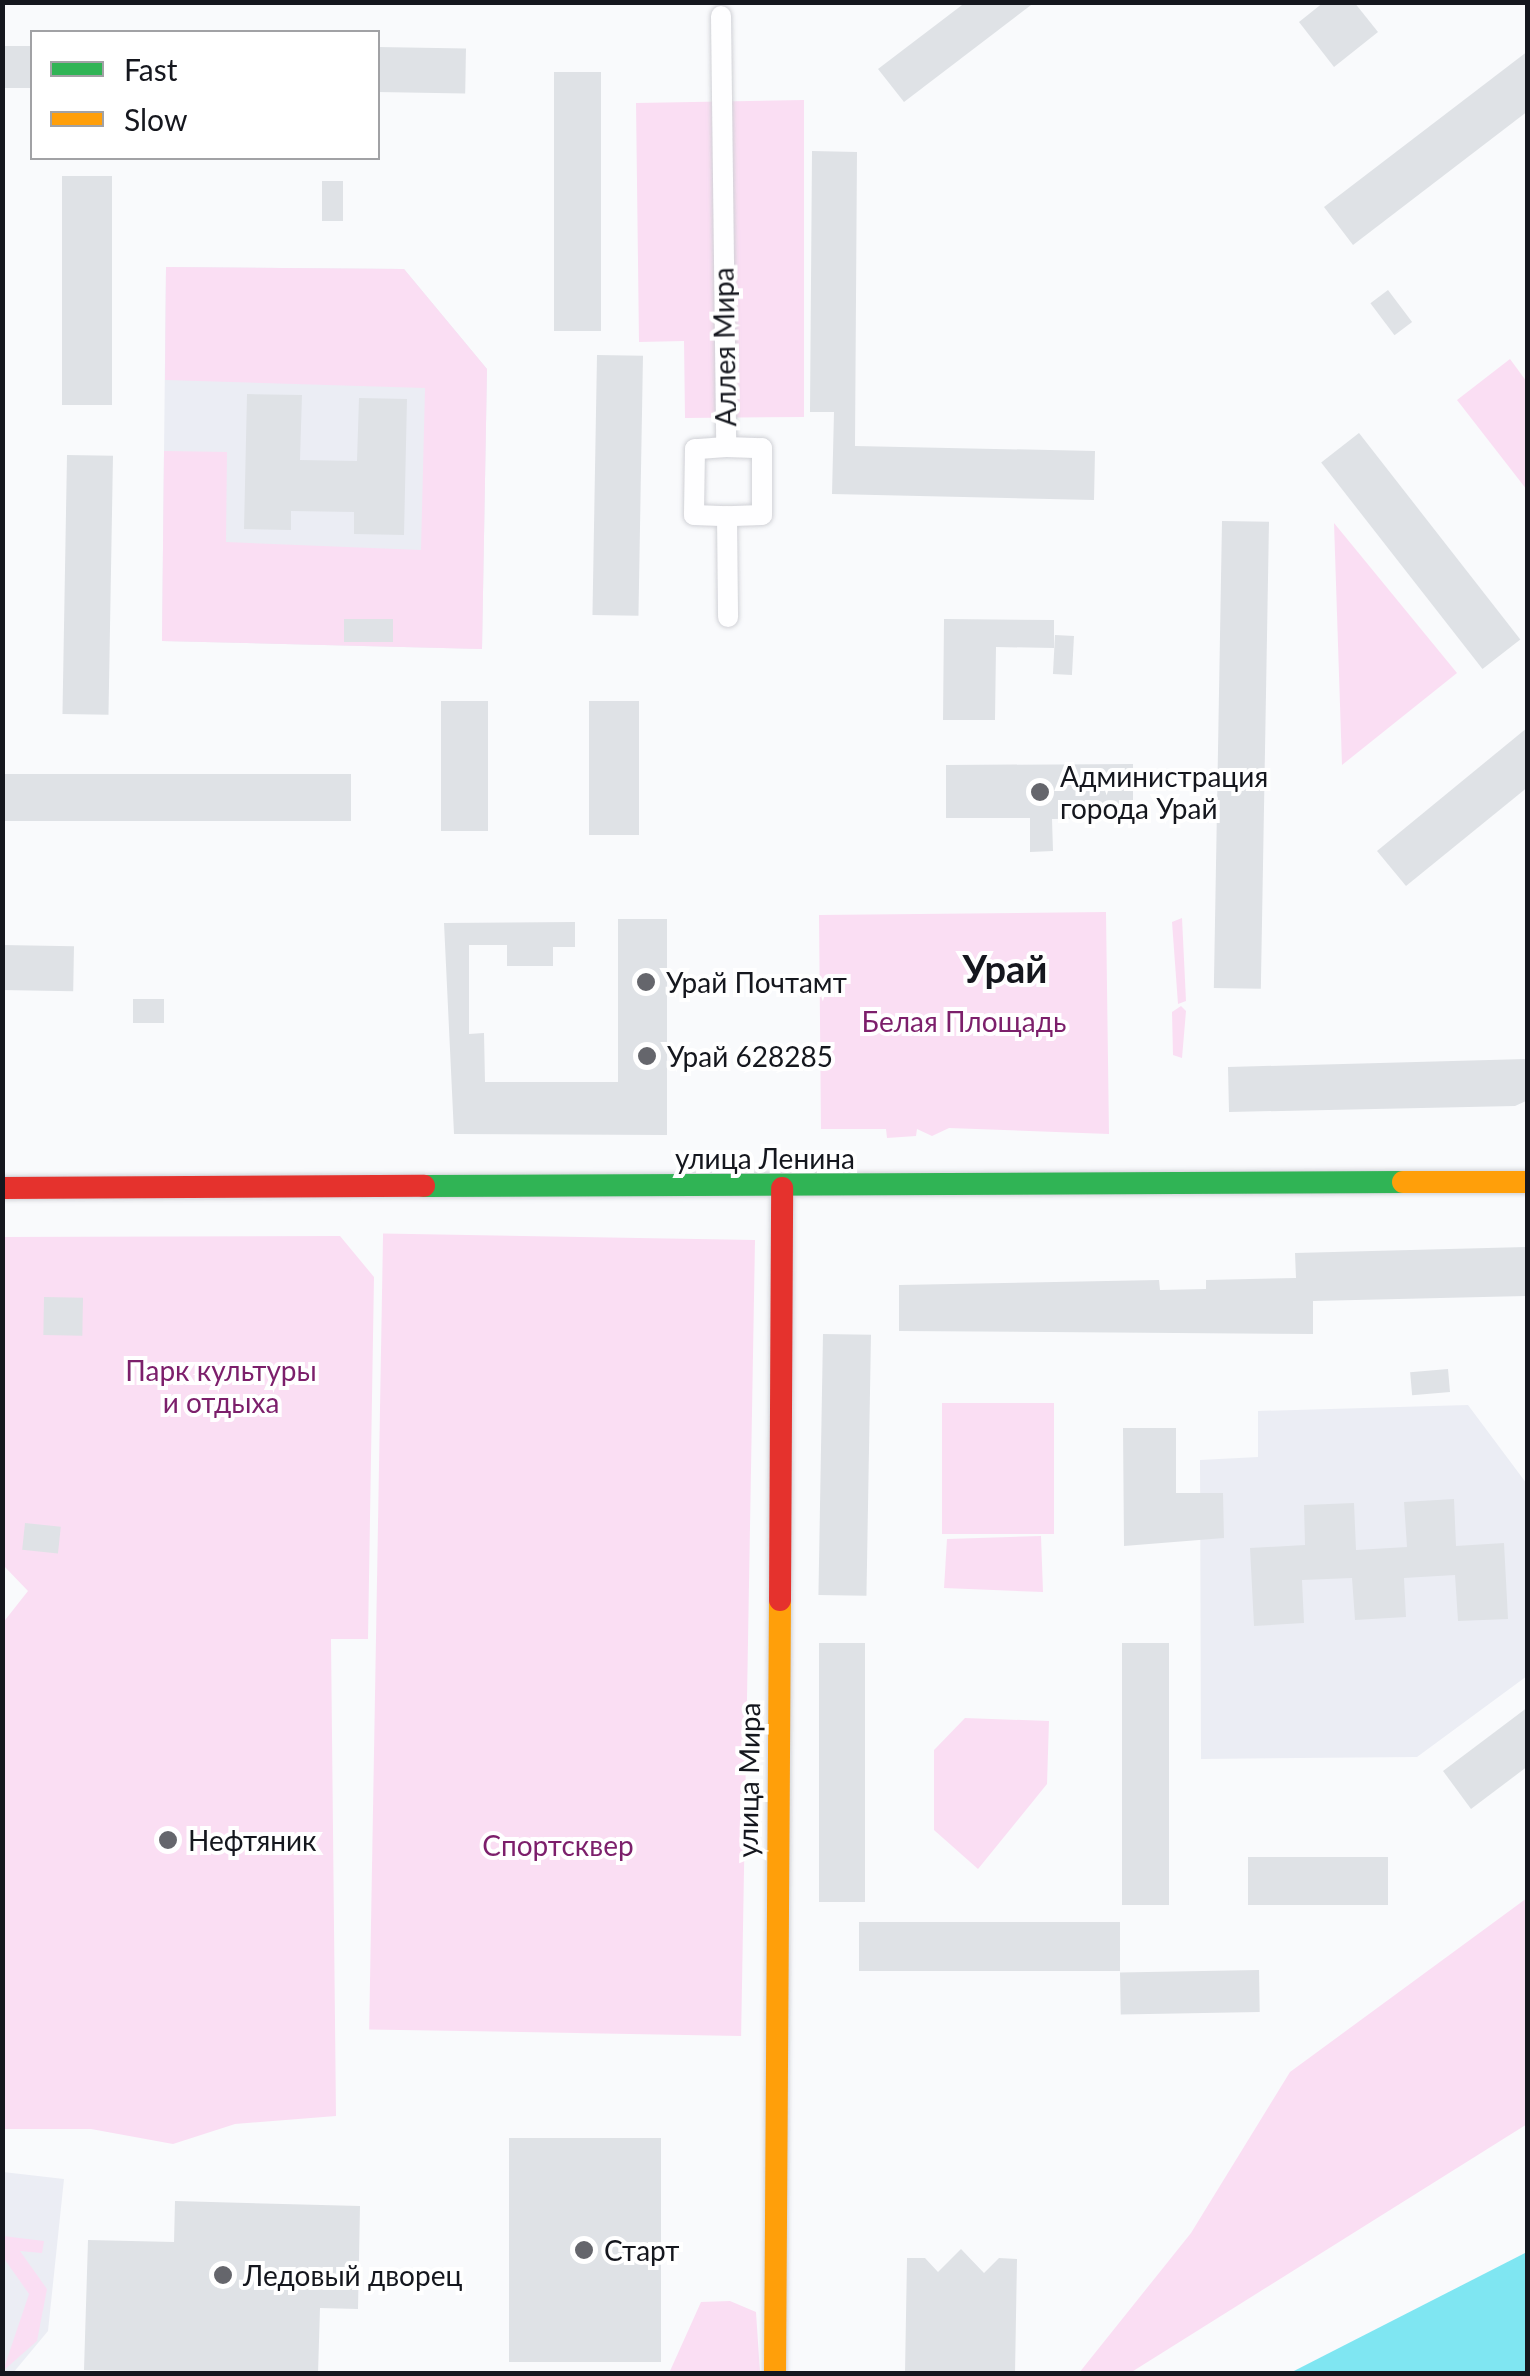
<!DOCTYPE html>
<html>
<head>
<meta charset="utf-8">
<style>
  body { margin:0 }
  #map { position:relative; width:1530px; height:2376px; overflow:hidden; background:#f9fafc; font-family:Lato,sans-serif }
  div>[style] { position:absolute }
  .built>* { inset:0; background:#ebedf4 }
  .green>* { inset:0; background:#fadef3; transform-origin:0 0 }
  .water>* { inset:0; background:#7fe6f2 }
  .building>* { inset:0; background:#dfe2e6; transform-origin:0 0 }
  .roads { filter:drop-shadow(0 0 2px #d0d1d6) drop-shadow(0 0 2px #d0d1d6) }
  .street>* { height:20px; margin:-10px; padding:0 10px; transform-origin:10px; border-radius:10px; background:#fefeff }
  .fast>* { height:22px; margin:-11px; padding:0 11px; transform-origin:11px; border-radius:11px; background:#30b455 }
  .slow>* { height:22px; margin:-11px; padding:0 11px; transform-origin:11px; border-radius:11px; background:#ff9f0a }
  .jam>* { height:22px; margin:-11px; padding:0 11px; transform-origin:11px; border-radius:11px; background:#e5322d }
  .dots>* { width:28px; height:28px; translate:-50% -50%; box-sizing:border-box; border:5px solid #fff; border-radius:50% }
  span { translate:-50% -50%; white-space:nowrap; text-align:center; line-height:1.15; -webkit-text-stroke:8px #fff; paint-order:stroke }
  .street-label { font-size:28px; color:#15171e }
  .poi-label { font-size:28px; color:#15171e }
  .left { translate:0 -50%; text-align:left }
  .park-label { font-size:28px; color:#7c1f6b }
  .district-label { font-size:38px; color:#15171e; font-weight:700 }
  .frame { position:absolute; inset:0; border:5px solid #15171e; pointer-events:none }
  .legend { position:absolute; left:30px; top:30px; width:350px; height:130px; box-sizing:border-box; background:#fff; border:2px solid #a1a2a5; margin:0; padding:12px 18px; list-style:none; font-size:30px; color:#15171e }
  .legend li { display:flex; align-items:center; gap:20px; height:50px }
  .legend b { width:50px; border:2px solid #a1a2a5 }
</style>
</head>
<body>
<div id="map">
  <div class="built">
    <div style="clip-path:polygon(166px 267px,404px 269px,487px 369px,482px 649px,162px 641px)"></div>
    <div style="clip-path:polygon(1468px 1405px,1527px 1484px,1527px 1676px,1417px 1757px,1201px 1759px,1200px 1460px,1258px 1457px,1258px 1411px)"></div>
    <div style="clip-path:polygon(3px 2172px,64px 2179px,48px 2331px,13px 2373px,3px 2374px)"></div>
  </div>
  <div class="green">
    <div style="clip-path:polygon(804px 100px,804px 417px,685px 418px,684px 341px,639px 342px,636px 103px)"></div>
    <div style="clip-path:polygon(166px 267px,404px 269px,487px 369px,482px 649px,162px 641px,164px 451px,227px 452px,226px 542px,421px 550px,425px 388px,165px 380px)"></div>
    <div style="clip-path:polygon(1510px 359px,1527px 382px,1527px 490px,1457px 400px)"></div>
    <div style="clip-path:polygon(1334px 523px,1457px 673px,1342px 765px)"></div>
    <div style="clip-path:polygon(1106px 912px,1109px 1134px,949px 1128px,932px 1136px,917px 1129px,916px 1136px,887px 1138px,886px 1129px,821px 1129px,819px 915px)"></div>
    <div style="clip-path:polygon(1182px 918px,1186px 1001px,1178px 1004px,1172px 922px)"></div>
    <div style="clip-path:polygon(1181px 1006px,1186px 1011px,1182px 1058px,1173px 1055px,1172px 1012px)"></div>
    <div style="clip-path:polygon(340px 1236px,374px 1277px,368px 1639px,331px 1639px,336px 2116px,235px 2124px,173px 2144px,91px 2129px,3px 2129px,2px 1624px,28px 1591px,3px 1565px,3px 1237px)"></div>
    <div style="left:755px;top:1240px;width:796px;height:372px;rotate:91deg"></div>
    <div style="left:1054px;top:1403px;width:131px;height:112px;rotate:90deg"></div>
    <div style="clip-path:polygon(1041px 1536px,1043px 1592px,944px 1588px,947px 1539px)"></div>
    <div style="clip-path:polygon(965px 1718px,1049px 1721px,1047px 1784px,978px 1869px,934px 1830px,934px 1750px)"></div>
    <div style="clip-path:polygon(1527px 1898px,1527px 2124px,1130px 2373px,1079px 2373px,1191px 2233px,1290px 2072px)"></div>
    <div style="clip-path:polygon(3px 2236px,44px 2241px,42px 2253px,20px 2251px,47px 2289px,37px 2341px,3px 2371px,29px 2294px,3px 2257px)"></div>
    <div style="clip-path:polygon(730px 2301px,756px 2312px,760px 2373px,595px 2373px,670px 2371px,701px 2302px)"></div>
  </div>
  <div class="water">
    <div style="clip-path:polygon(1527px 2252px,1527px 2373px,1290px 2373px)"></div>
  </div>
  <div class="building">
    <div style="clip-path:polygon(966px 2px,1035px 2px,904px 102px,878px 69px)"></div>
    <div style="clip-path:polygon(1324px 2px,1354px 2px,1378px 32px,1334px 67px,1299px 22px)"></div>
    <div style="left:2px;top:46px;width:30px;height:42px"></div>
    <div style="left:378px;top:47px;width:88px;height:45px;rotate:1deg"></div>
    <div style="clip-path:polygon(1528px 51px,1528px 111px,1353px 245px,1324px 207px)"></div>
    <div style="left:554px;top:72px;width:47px;height:259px"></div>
    <div style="clip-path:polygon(812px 151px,857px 152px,855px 446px,1095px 451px,1094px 500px,832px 494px,834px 412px,810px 412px)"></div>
    <div style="left:62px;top:176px;width:50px;height:229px"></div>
    <div style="left:322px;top:181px;width:21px;height:40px"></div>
    <div style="left:1388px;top:290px;width:40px;height:22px;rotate:53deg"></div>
    <div style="left:597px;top:355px;width:46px;height:260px;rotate:1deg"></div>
    <div style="clip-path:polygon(247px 394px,302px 395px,300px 460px,357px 461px,359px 398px,407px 399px,404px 535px,354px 534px,354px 512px,291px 511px,291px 530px,244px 529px)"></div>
    <div style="left:1359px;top:433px;width:262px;height:48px;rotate:52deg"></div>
    <div style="left:67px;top:455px;width:46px;height:259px;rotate:1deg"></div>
    <div style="left:1222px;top:521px;width:47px;height:467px;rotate:1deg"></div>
    <div style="left:344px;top:619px;width:49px;height:23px"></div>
    <div style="clip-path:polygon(944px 619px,1054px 620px,1054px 648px,996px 647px,995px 720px,943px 720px)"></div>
    <div style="left:1055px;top:635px;width:19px;height:39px;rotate:3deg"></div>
    <div style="left:441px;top:701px;width:47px;height:130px"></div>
    <div style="left:589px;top:701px;width:50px;height:134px"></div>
    <div style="clip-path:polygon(1528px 727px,1528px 787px,1406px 886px,1377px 851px)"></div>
    <div style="clip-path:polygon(1133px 764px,1133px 818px,1052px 819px,1053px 851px,1030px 852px,1030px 818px,946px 818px,946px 765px)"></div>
    <div style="left:2px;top:774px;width:349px;height:47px"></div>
    <div style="clip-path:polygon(618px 919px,667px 919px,667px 1135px,454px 1134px,444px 923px,575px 922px,575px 947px,553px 947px,553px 966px,507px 966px,507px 945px,469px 945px,469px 1034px,484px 1033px,485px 1082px,618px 1082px)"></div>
    <div style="left:2px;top:945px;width:72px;height:45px;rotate:1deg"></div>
    <div style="left:133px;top:999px;width:31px;height:24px"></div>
    <div style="clip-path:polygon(1528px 1059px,1528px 1100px,1515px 1106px,1229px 1112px,1228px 1067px)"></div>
    <div style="clip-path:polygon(1528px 1247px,1528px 1296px,1313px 1301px,1313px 1334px,899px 1331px,899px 1285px,1159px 1280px,1160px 1290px,1206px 1289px,1206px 1280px,1296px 1278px,1295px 1253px)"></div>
    <div style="left:44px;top:1297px;width:39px;height:38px;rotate:1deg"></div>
    <div style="left:823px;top:1334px;width:48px;height:261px;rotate:1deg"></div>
    <div style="left:1448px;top:1369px;width:23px;height:38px;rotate:85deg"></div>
    <div style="clip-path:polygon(1123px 1428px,1176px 1428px,1176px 1493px,1223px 1493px,1224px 1538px,1124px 1546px)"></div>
    <div style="clip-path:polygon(1454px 1499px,1456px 1546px,1504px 1543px,1508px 1619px,1458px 1621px,1455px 1575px,1404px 1578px,1406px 1617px,1355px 1620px,1352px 1578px,1302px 1580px,1304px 1623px,1254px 1626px,1250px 1548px,1305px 1545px,1304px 1505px,1354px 1503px,1356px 1550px,1407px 1547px,1404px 1502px)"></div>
    <div style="left:25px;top:1523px;width:36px;height:27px;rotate:6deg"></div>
    <div style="left:819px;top:1643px;width:46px;height:259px"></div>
    <div style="left:1122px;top:1643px;width:47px;height:262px"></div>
    <div style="clip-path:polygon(1528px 1707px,1528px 1766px,1471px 1809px,1443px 1771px)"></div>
    <div style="left:1248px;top:1857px;width:140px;height:48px"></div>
    <div style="left:1120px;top:1922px;width:49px;height:261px;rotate:90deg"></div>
    <div style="left:1259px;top:1970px;width:42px;height:139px;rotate:89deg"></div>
    <div style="left:509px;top:2138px;width:152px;height:224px"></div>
    <div style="clip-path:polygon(175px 2201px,360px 2206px,358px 2309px,320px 2308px,318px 2374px,84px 2370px,88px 2240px,174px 2242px)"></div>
    <div style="clip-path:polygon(961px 2249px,984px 2273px,999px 2258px,1017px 2259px,1015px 2374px,905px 2373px,907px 2258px,925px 2258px,938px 2272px)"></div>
  </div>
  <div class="roads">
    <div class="street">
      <div style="left:721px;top:16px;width:431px;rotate:89.3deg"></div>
      <div style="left:726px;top:447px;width:31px;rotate:176deg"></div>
      <div style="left:695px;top:449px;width:66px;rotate:90.9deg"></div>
      <div style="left:694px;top:515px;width:33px;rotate:2deg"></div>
      <div style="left:727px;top:516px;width:101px;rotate:89.4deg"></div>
      <div style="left:726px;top:447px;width:36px;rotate:2deg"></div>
      <div style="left:762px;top:448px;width:67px;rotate:90deg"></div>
      <div style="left:762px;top:515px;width:35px;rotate:178deg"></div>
    </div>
    <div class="fast">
      <div style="left:424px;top:1186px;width:979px;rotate:-0.23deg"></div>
    </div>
    <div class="slow">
      <div style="left:1403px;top:1182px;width:125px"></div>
      <div style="left:775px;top:2374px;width:774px;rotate:-89.63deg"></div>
    </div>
    <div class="jam">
      <div style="left:2px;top:1188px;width:422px;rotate:-0.3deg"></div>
      <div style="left:780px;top:1600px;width:412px;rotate:-89.7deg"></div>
    </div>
  </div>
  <div class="dots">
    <div style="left:1040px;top:792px;background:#65666c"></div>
    <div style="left:646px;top:982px;background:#65666c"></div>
    <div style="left:647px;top:1056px;background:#65666c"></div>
    <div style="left:168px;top:1840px;background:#65666c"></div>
    <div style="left:584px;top:2250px;background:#65666c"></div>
    <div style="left:223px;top:2275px;background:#65666c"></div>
  </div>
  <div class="street-label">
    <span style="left:724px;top:347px;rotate:-91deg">Аллея Мира</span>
    <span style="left:765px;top:1158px">улица Ленина</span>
    <span style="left:748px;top:1780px;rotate:-89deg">улица Мира</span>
  </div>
  <div class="poi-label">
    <span class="left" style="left:1060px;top:792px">Администрация<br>города Урай</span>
    <span class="left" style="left:666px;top:982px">Урай Почтамт</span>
    <span class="left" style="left:667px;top:1056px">Урай 628285</span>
    <span class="left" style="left:188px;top:1840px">Нефтяник</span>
    <span class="left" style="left:604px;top:2250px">Старт</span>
    <span class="left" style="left:243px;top:2275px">Ледовый дворец</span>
  </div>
  <div class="park-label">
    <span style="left:964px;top:1021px">Белая Площадь</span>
    <span style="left:221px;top:1386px">Парк культуры<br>и отдыха</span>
    <span style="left:558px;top:1845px">Спортсквер</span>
  </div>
  <div class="district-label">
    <span style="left:1005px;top:969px">Урай</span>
  </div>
  <div class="frame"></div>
  <ul class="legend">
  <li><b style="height:12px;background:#30b455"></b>Fast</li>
  <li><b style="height:12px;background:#ff9f0a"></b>Slow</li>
  </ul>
</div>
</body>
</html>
